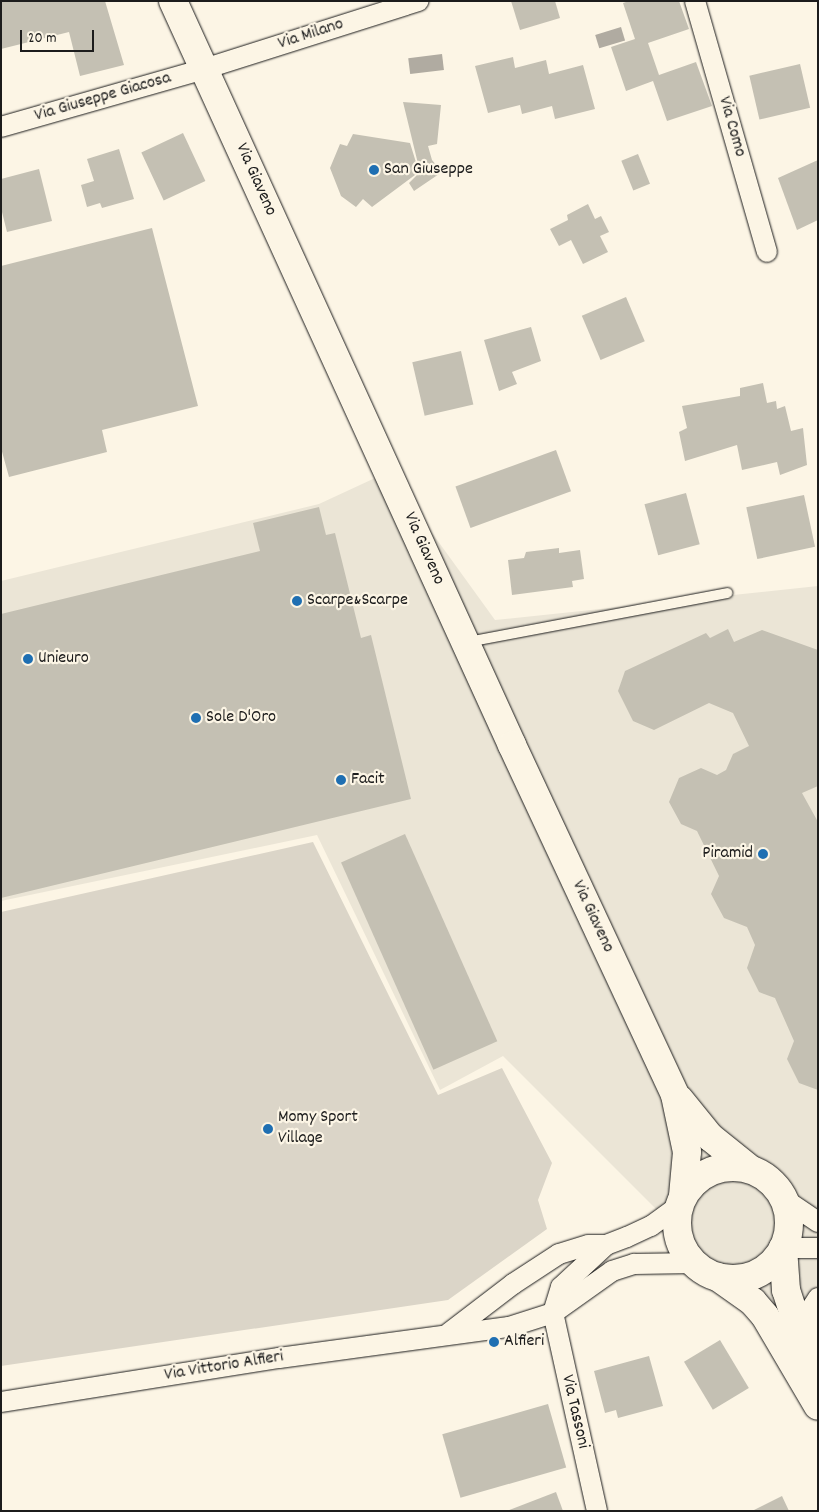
<!DOCTYPE html>
<html>
<head>
<meta charset="utf-8">
<style>
  body { margin:0 }
  #map { position:relative; width:819px; height:1512px; overflow:hidden; background:#fcf5e5; font-family:Dekko,sans-serif }
  div>[style] { position:absolute }
  .built>* { inset:0; background:#ebe5d6 }
  .green>* { inset:0; background:#dbd5c8 }
  .water>* { inset:0; background:#b0aba1; transform-origin:0 0 }
  .building>* { inset:0; background:#c4c0b3; transform-origin:0 0 }
  .roads { filter:drop-shadow(0 0 1px #1c1c1c) drop-shadow(0 0 1px #1c1c1c) }
  .lane>* { height:10px; margin:-5px; padding:0 5px; transform-origin:5px; border-radius:5px; background:#fcf5e5 }
  .street>* { height:20px; margin:-10px; padding:0 10px; transform-origin:10px; border-radius:10px; background:#fcf5e5 }
  .secondary>* { height:28px; margin:-14px; padding:0 14px; transform-origin:14px; border-radius:14px; background:#fcf5e5 }
  .secondary>.ring { margin:-14px; padding:0; box-sizing:content-box; background:none; border:28px solid #fcf5e5; border-radius:50% }
  .dots>* { width:14px; height:14px; translate:-50% -50%; box-sizing:border-box; border:2px solid #fcf5e5; border-radius:50% }
  span { translate:-50% -50%; white-space:nowrap; text-align:center; line-height:1.15; -webkit-text-stroke:4.5px #fcf5e5; paint-order:stroke }
  .street-label { font-size:18px; color:#1c1c1c }
  .poi-label { font-size:18px; color:#1c1c1c }
  .left { translate:0 -50%; text-align:left }
  .right { translate:-100% -50%; text-align:right }
  .frame { position:absolute; inset:0; border:2px solid #1c1c1c; pointer-events:none }
  .scale { position:absolute; left:20px; top:30px; width:74px; height:22px; box-sizing:border-box; border:2px solid #1c1c1c; border-top:0; padding-left:6px; font-size:15px; line-height:18px; white-space:nowrap; color:#1c1c1c; -webkit-text-stroke:4px #fcf5e5; paint-order:stroke }
</style>
</head>
<body>
<div id="map">
  <div class="built">
    <div style="clip-path:polygon(388px 472px,495px 620px,818px 586px,818px 1416px,763px 1316px,503px 1056px,440px 1090px,317px 835px,1px 901px,1px 581px,319px 504px)"></div>
  </div>
  <div class="green">
    <div style="clip-path:polygon(313px 842px,438px 1095px,502px 1068px,552px 1163px,538px 1200px,547px 1229px,448px 1300px,1px 1366px,1px 912px)"></div>
  </div>
  <div class="water">
    <div style="left:621px;top:27px;width:14px;height:27px;rotate:73deg"></div>
    <div style="left:442px;top:54px;width:16px;height:34px;rotate:83deg"></div>
  </div>
  <div class="building">
    <div style="clip-path:polygon(1px 1px,105px 1px,124px 65px,80px 76px,69px 32px,1px 49px)"></div>
    <div style="clip-path:polygon(511px 1px,555px 1px,560px 18px,520px 30px)"></div>
    <div style="clip-path:polygon(629px 1px,679px 1px,689px 29px,648px 43px,659px 75px,696px 62px,712px 106px,667px 121px,653px 81px,626px 91px,611px 47px,635px 39px,623px 3px)"></div>
    <div style="clip-path:polygon(513px 57px,515px 68px,546px 60px,549px 74px,583px 65px,595px 109px,555px 119px,552px 106px,522px 114px,520px 105px,488px 113px,475px 66px)"></div>
    <div style="left:800px;top:64px;width:45px;height:52px;rotate:77deg"></div>
    <div style="clip-path:polygon(403px 102px,441px 105px,437px 144px,428px 146px,432px 160px,442px 172px,414px 191px,409px 183px,420px 172px)"></div>
    <div style="left:183px;top:133px;width:53px;height:46px;rotate:65deg"></div>
    <div style="clip-path:polygon(353px 134px,410px 143px,419px 172px,372px 207px,363px 199px,356px 207px,341px 196px,330px 168px,340px 144px,347px 146px)"></div>
    <div style="clip-path:polygon(119px 149px,134px 199px,102px 208px,100px 203px,87px 207px,81px 185px,94px 181px,87px 159px)"></div>
    <div style="left:638px;top:154px;width:32px;height:18px;rotate:68deg"></div>
    <div style="clip-path:polygon(818px 160px,818px 220px,797px 230px,778px 178px)"></div>
    <div style="clip-path:polygon(39px 169px,52px 221px,7px 232px,1px 208px,1px 179px)"></div>
    <div style="clip-path:polygon(588px 204px,595px 219px,601px 216px,609px 232px,600px 236px,608px 252px,583px 264px,571px 240px,559px 246px,550px 229px,568px 220px,567px 215px)"></div>
    <div style="clip-path:polygon(152px 228px,198px 406px,102px 430px,107px 452px,9px 477px,1px 448px,1px 266px)"></div>
    <div style="left:626px;top:297px;width:48px;height:48px;rotate:67deg"></div>
    <div style="clip-path:polygon(531px 327px,541px 361px,512px 372px,517px 384px,499px 391px,484px 340px)"></div>
    <div style="left:461px;top:351px;width:55px;height:50px;rotate:77deg"></div>
    <div style="clip-path:polygon(763px 383px,767px 403px,776px 401px,777px 409px,785px 406px,791px 431px,803px 428px,807px 465px,780px 475px,777px 462px,742px 470px,737px 445px,685px 461px,679px 432px,687px 428px,682px 406px,740px 396px,740px 388px)"></div>
    <div style="left:556px;top:450px;width:44px;height:107px;rotate:70deg"></div>
    <div style="left:686px;top:493px;width:53px;height:43px;rotate:75deg"></div>
    <div style="left:804px;top:495px;width:53px;height:59px;rotate:78deg"></div>
    <div style="clip-path:polygon(319px 507px,326px 535px,335px 533px,361px 638px,371px 635px,411px 799px,1px 898px,1px 614px,260px 551px,253px 523px)"></div>
    <div style="clip-path:polygon(559px 548px,559px 553px,580px 550px,584px 579px,572px 581px,573px 587px,512px 595px,508px 560px,524px 558px,526px 552px)"></div>
    <div style="clip-path:polygon(728px 629px,734px 642px,762px 630px,818px 650px,818px 786px,802px 793px,818px 822px,818px 1090px,799px 1083px,787px 1059px,794px 1041px,775px 998px,759px 992px,747px 968px,755px 945px,747px 927px,724px 918px,711px 894px,719px 876px,697px 831px,681px 824px,669px 802px,679px 778px,701px 768px,717px 775px,726px 770px,733px 754px,749px 746px,733px 713px,709px 703px,654px 730px,633px 721px,618px 691px,625px 671px,706px 633px,710px 638px)"></div>
    <div style="left:405px;top:834px;width:227px;height:70px;rotate:66deg"></div>
    <div style="left:720px;top:1340px;width:56px;height:42px;rotate:59deg"></div>
    <div style="clip-path:polygon(649px 1356px,663px 1406px,618px 1418px,616px 1410px,605px 1413px,594px 1371px)"></div>
    <div style="left:548px;top:1404px;width:66px;height:110px;rotate:74deg"></div>
    <div style="clip-path:polygon(556px 1492px,563px 1511px,507px 1511px)"></div>
    <div style="clip-path:polygon(782px 1496px,789px 1511px,752px 1511px)"></div>
  </div>
  <div class="roads">
    <div class="lane">
      <div style="left:468px;top:642px;width:264px;rotate:-10.7deg"></div>
    </div>
    <div class="street">
      <div style="left:695px;top:1px;width:261px;rotate:74deg"></div>
      <div style="left:1px;top:127px;width:211px;rotate:-15.9deg"></div>
      <div style="left:204px;top:69px;width:225px;rotate:-17.6deg"></div>
      <div style="left:784px;top:1199px;width:41px;rotate:34.1deg"></div>
      <div style="left:783px;top:1248px;width:35px"></div>
      <div style="left:818px;top:1298px;width:9px;rotate:122deg"></div>
      <div style="left:813px;top:1306px;width:16px;rotate:94deg"></div>
      <div style="left:812px;top:1322px;width:18px;rotate:71deg"></div>
      <div style="left:449px;top:1333px;width:81px;rotate:-37.4deg"></div>
      <div style="left:513px;top:1284px;width:55px;rotate:-33.1deg"></div>
      <div style="left:559px;top:1254px;width:31px;rotate:-17deg"></div>
      <div style="left:589px;top:1245px;width:17px"></div>
      <div style="left:606px;top:1245px;width:22px;rotate:-21deg"></div>
      <div style="left:627px;top:1237px;width:26px;rotate:-25deg"></div>
      <div style="left:651px;top:1226px;width:34px;rotate:-36deg"></div>
      <div style="left:1px;top:1402px;width:281px;rotate:-9deg"></div>
      <div style="left:279px;top:1358px;width:232px;rotate:-7.7deg"></div>
      <div style="left:509px;top:1327px;width:46px;rotate:-17.7deg"></div>
      <div style="left:553px;top:1313px;width:72px;rotate:-35.4deg"></div>
      <div style="left:612px;top:1271px;width:23px;rotate:-18deg"></div>
      <div style="left:634px;top:1264px;width:60px;rotate:-1deg"></div>
      <div style="left:597px;top:1511px;width:203px;rotate:-102.5deg"></div>
      <div style="left:553px;top:1313px;width:27px;rotate:-73deg"></div>
      <div style="left:561px;top:1287px;width:62px;rotate:-43deg"></div>
    </div>
    <div class="secondary">
      <div style="left:173px;top:1px;width:818px;rotate:65.5deg"></div>
      <div style="left:512px;top:745px;width:386px;rotate:65deg"></div>
      <div style="left:675px;top:1095px;width:58px;rotate:78.1deg"></div>
      <div style="left:687px;top:1152px;width:44px;rotate:95.2deg"></div>
      <div style="left:680px;top:1100px;width:48px;rotate:51deg"></div>
      <div style="left:710px;top:1137px;width:51px;rotate:38.7deg"></div>
      <div class="ring" style="left:677px;top:1167px;width:84px;height:84px"></div>
      <div style="left:783px;top:1248px;width:42px;rotate:85.9deg"></div>
      <div style="left:786px;top:1290px;width:81px;rotate:72deg"></div>
      <div style="left:718px;top:1277px;width:43px;rotate:35.5deg"></div>
      <div style="left:753px;top:1302px;width:18px;rotate:49deg"></div>
      <div style="left:765px;top:1316px;width:104px;rotate:59.5deg"></div>
    </div>
  </div>
  <div class="dots">
    <div style="left:374px;top:170px;background:#1f6fb2"></div>
    <div style="left:297px;top:601px;background:#1f6fb2"></div>
    <div style="left:28px;top:659px;background:#1f6fb2"></div>
    <div style="left:196px;top:718px;background:#1f6fb2"></div>
    <div style="left:341px;top:780px;background:#1f6fb2"></div>
    <div style="left:763px;top:854px;background:#1f6fb2"></div>
    <div style="left:268px;top:1129px;background:#1f6fb2"></div>
    <div style="left:494px;top:1342px;background:#1f6fb2"></div>
  </div>
  <div class="street-label">
    <span style="left:311px;top:35px;rotate:-18deg">Via Milano</span>
    <span style="left:103px;top:98px;rotate:-16deg">Via Giuseppe Giacosa</span>
    <span style="left:731px;top:127px;rotate:74deg">Via Como</span>
    <span style="left:255px;top:180px;rotate:66deg">Via Giaveno</span>
    <span style="left:423px;top:549px;rotate:66deg">Via Giaveno</span>
    <span style="left:592px;top:917px;rotate:65deg">Via Giaveno</span>
    <span style="left:224px;top:1367px;rotate:-9deg">Via Vittorio Alfieri</span>
    <span style="left:574px;top:1412px;rotate:77deg">Via Tassoni</span>
  </div>
  <div class="poi-label">
    <span class="left" style="left:384px;top:170px">San Giuseppe</span>
    <span class="left" style="left:307px;top:601px">Scarpe&amp;Scarpe</span>
    <span class="left" style="left:38px;top:659px">Unieuro</span>
    <span class="left" style="left:206px;top:718px">Sole D'Oro</span>
    <span class="left" style="left:351px;top:780px">Facit</span>
    <span class="right" style="left:753px;top:854px">Piramid</span>
    <span class="left" style="left:278px;top:1129px">Momy Sport<br>Village</span>
    <span class="left" style="left:504px;top:1342px">Alfieri</span>
  </div>
  <div class="frame"></div>
  <div class="scale">20 m</div>
</div>
</body>
</html>
